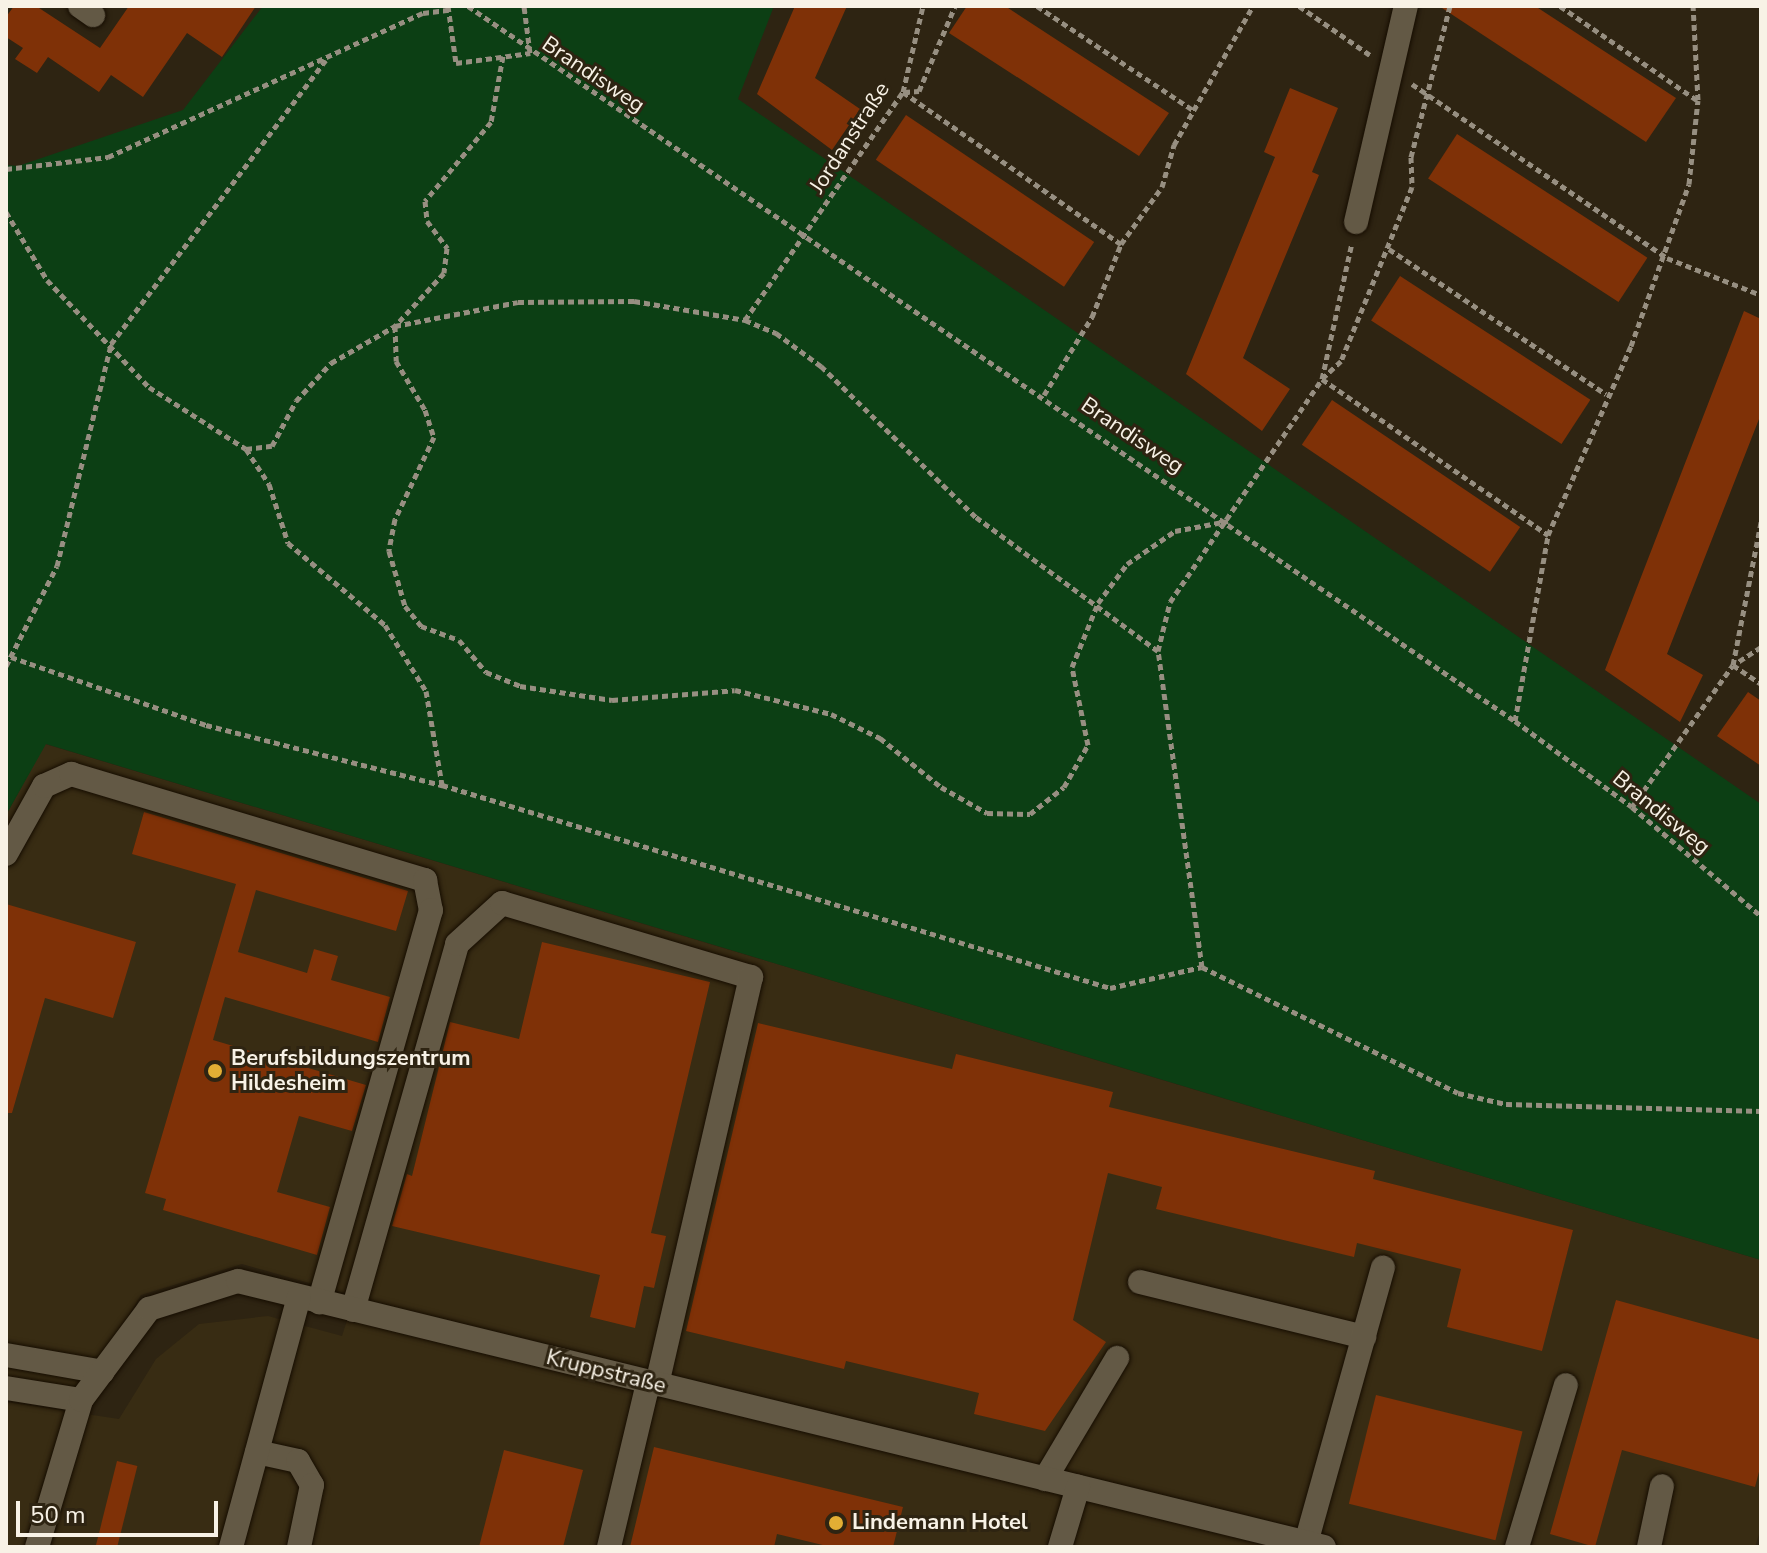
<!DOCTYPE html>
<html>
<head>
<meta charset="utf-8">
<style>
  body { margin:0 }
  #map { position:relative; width:1767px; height:1553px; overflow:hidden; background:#2e2412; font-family:"Nunito Sans",sans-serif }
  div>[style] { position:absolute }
  .built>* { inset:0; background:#382c13 }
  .green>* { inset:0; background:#0c3f14 }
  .building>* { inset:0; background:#7f3107; transform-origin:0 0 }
  .path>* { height:5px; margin-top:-2.5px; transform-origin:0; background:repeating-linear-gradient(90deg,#978f81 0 6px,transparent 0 10px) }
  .roads { filter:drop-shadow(0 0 2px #160d00) drop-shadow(0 0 2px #160d00) }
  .minor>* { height:24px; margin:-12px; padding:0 12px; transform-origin:12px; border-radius:12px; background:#635945 }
  .dots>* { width:22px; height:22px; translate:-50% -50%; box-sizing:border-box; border:4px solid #2e2412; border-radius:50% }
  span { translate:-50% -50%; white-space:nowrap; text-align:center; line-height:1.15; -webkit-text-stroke:6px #2e2412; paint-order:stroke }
  .street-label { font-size:22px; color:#f8f2e6 }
  .poi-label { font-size:22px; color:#f8f2e6; font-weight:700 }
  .left { translate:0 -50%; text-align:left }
  .frame { position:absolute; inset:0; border:8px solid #f8f2e6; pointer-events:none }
  .scale { position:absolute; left:16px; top:1501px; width:202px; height:36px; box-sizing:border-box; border:4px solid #f8f2e6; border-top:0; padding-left:10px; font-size:24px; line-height:28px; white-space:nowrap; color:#f8f2e6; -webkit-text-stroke:6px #2e2412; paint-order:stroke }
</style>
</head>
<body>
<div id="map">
  <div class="built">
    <div style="clip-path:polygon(45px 744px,1761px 1260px,1761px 1528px,1755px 1547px,6px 1547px,6px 1402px,119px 1419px,156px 1359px,199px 1324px,268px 1316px,342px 1336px,355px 1296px,242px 1264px,141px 1295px,79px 1396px,6px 1383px,6px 815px)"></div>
  </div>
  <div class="green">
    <div style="clip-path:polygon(263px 6px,774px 6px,738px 99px,1761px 804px,1761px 1260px,46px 744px,6px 815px,6px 165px,18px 166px,183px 110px)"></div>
  </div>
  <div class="building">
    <div style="clip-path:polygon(14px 6px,36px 6px,100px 48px,129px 6px,256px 6px,222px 57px,187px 33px,143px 97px,111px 75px,99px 92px,48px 57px,37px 73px,15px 59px,23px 48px,6px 37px,6px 17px)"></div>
    <div style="clip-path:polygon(795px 6px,847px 6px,815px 78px,860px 109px,832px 150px,757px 94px)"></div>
    <div style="clip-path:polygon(967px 6px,1005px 6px,1169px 113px,1139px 156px,949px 33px)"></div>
    <div style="clip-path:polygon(1439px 6px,1535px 6px,1676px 98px,1646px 142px)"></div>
    <div style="clip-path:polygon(1290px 88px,1338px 108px,1312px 172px,1319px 175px,1243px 358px,1290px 389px,1262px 431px,1186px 374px,1275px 157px,1264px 152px)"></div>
    <div style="left:906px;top:115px;width:227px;height:54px;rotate:34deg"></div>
    <div style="left:1457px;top:134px;width:227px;height:53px;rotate:33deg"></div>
    <div style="left:1400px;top:276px;width:227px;height:53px;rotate:33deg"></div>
    <div style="clip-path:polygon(1744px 311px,1761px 319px,1761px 414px,1667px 654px,1703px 675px,1680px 722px,1605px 670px)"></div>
    <div style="left:1332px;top:400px;width:227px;height:54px;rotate:34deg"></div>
    <div style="clip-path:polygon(1748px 692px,1761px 701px,1761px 766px,1717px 736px)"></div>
    <div style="clip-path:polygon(144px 812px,408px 891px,396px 931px,256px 890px,238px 952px,307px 973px,314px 949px,338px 956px,331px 980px,390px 997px,378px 1042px,225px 997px,213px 1040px,366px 1085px,352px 1131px,299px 1116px,277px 1192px,330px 1207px,317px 1255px,163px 1210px,166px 1199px,145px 1193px,236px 884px,132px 854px)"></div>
    <div style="clip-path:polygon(6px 904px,136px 942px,113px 1018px,45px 998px,12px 1113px,6px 1113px)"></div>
    <div style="clip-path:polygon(542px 942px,710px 982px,651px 1233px,666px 1236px,654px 1288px,644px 1286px,635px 1328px,590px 1317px,600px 1275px,392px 1226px,407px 1174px,412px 1176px,450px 1022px,519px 1039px)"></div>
    <div style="clip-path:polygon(758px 1023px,952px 1069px,956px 1054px,1113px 1092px,1109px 1107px,1375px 1171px,1373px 1179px,1573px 1230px,1542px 1351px,1447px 1327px,1461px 1269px,1357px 1243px,1354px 1257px,1156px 1209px,1162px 1187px,1108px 1173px,1073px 1320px,1106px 1342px,1045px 1431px,974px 1414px,979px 1393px,846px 1361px,844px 1369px,686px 1331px)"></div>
    <div style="clip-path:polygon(1616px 1300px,1761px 1340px,1761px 1464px,1755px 1487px,1622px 1450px,1595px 1547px,1550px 1534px)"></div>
    <div style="left:1376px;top:1395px;width:151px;height:112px;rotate:14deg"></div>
    <div style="clip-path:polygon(654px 1447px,903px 1507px,893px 1547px,831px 1547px,777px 1534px,774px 1547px,630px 1547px)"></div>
    <div style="clip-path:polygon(504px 1450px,583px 1470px,563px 1547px,479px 1547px)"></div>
    <div style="left:117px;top:1461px;width:21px;height:89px;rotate:14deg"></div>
  </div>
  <div class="path">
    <div style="left:448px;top:6px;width:58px;rotate:82deg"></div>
    <div style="left:456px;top:63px;width:75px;rotate:-7.7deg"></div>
    <div style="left:530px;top:53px;width:47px;rotate:-97.3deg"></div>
    <div style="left:468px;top:6px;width:1268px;rotate:34.33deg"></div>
    <div style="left:1515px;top:721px;width:145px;rotate:36.3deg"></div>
    <div style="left:1632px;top:807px;width:169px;rotate:40.2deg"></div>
    <div style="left:1037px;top:6px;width:187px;rotate:33.7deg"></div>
    <div style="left:1299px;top:6px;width:86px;rotate:34.6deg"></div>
    <div style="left:1450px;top:6px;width:156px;rotate:104.5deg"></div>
    <div style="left:1411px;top:157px;width:30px;rotate:88deg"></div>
    <div style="left:1412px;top:187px;width:188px;rotate:112.2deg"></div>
    <div style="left:1341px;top:361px;width:26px;rotate:137deg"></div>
    <div style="left:1322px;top:379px;width:275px;rotate:34.6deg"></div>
    <div style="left:1548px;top:535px;width:206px;rotate:-66.3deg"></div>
    <div style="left:1631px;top:346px;width:172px;rotate:-70.3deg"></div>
    <div style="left:1689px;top:184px;width:84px;rotate:-83.9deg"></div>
    <div style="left:1698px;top:100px;width:94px;rotate:-93deg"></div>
    <div style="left:1560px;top:6px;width:166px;rotate:34.5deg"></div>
    <div style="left:503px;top:56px;width:67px;rotate:100.3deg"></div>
    <div style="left:491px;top:122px;width:103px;rotate:129.9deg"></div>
    <div style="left:425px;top:201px;width:20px;rotate:84deg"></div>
    <div style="left:427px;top:221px;width:34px;rotate:53deg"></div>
    <div style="left:447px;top:248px;width:25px;rotate:97deg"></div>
    <div style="left:444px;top:273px;width:72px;rotate:132.8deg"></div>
    <div style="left:395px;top:326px;width:35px;rotate:88deg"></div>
    <div style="left:396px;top:361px;width:57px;rotate:59.4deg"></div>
    <div style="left:425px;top:410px;width:28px;rotate:72deg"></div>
    <div style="left:434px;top:437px;width:91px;rotate:115.4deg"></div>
    <div style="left:395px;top:519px;width:33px;rotate:101deg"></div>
    <div style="left:389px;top:551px;width:57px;rotate:73.8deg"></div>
    <div style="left:405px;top:606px;width:26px;rotate:51deg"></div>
    <div style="left:421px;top:626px;width:40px;rotate:20.2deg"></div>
    <div style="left:459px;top:640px;width:42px;rotate:49.8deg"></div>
    <div style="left:486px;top:672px;width:37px;rotate:22deg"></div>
    <div style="left:520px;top:686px;width:93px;rotate:8.7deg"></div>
    <div style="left:612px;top:700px;width:123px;rotate:-4.6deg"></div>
    <div style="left:735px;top:690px;width:99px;rotate:14deg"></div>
    <div style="left:831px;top:714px;width:55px;rotate:26.1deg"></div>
    <div style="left:880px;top:738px;width:78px;rotate:38.8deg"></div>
    <div style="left:941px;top:787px;width:53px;rotate:29.5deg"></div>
    <div style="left:987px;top:813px;width:43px;rotate:1.3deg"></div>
    <div style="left:1030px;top:814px;width:43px;rotate:-38.5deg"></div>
    <div style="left:1064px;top:787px;width:48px;rotate:-60.3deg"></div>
    <div style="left:1088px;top:745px;width:80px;rotate:-101.6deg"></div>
    <div style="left:1072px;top:667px;width:69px;rotate:-67.9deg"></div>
    <div style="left:1098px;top:603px;width:49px;rotate:-53.4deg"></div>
    <div style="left:1127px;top:564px;width:58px;rotate:-34.5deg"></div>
    <div style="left:1175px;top:531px;width:54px;rotate:-10.7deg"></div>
    <div style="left:1412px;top:84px;width:309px;rotate:34.3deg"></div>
    <div style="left:1667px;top:258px;width:101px;rotate:21.5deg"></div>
    <div style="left:903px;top:92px;width:266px;rotate:34.9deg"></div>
    <div style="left:1121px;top:244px;width:70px;rotate:-54.3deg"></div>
    <div style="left:1162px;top:187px;width:44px;rotate:-74.1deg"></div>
    <div style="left:1174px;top:145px;width:160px;rotate:-60.4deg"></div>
    <div style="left:904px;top:92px;width:15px;rotate:-4deg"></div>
    <div style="left:919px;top:91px;width:92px;rotate:-67deg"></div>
    <div style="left:6px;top:169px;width:103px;rotate:-6.7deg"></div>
    <div style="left:108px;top:157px;width:346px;rotate:-24.6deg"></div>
    <div style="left:423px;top:13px;width:26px;rotate:-7deg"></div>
    <div style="left:6px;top:212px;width:79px;rotate:58.9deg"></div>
    <div style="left:47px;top:280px;width:148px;rotate:46.4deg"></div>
    <div style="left:149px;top:387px;width:115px;rotate:32.6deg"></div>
    <div style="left:246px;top:449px;width:42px;rotate:56.7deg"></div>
    <div style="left:269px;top:484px;width:62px;rotate:72.1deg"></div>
    <div style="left:288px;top:543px;width:127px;rotate:40.2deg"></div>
    <div style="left:385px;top:625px;width:78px;rotate:58.2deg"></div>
    <div style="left:426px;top:691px;width:95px;rotate:80.3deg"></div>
    <div style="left:1389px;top:249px;width:261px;rotate:33.8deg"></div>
    <div style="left:745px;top:320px;width:277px;rotate:-55.3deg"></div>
    <div style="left:903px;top:92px;width:88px;rotate:-76.9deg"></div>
    <div style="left:1044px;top:395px;width:92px;rotate:-58.4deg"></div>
    <div style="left:1092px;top:317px;width:79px;rotate:-68.3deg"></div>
    <div style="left:246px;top:449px;width:26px;rotate:-7deg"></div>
    <div style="left:272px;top:446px;width:51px;rotate:-61.9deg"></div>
    <div style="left:296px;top:401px;width:52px;rotate:-47.4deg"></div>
    <div style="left:331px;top:363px;width:74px;rotate:-30deg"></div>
    <div style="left:395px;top:326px;width:125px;rotate:-11deg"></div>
    <div style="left:518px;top:302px;width:116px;rotate:-0.5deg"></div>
    <div style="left:634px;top:301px;width:113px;rotate:9.7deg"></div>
    <div style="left:745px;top:320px;width:34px;rotate:23deg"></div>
    <div style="left:776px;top:333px;width:56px;rotate:36.3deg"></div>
    <div style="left:821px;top:366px;width:216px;rotate:44.3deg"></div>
    <div style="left:976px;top:517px;width:226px;rotate:36.4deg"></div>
    <div style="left:1761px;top:647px;width:33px;rotate:147deg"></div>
    <div style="left:1733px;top:665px;width:34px;rotate:34deg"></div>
    <div style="left:11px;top:657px;width:207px;rotate:19.2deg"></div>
    <div style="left:206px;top:725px;width:244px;rotate:14.3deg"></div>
    <div style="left:442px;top:785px;width:698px;rotate:16.9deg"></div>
    <div style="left:1110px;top:988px;width:94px;rotate:-12.9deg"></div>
    <div style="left:1202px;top:967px;width:285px;rotate:26.2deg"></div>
    <div style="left:1458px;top:1093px;width:49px;rotate:12.9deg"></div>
    <div style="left:1506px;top:1104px;width:255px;rotate:1.6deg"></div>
    <div style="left:6px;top:666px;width:112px;rotate:-63deg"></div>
    <div style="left:57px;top:566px;width:228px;rotate:-76.3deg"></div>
    <div style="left:111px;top:344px;width:356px;rotate:-52.9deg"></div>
    <div style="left:1515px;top:721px;width:189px;rotate:-79.9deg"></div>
    <div style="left:1632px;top:807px;width:174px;rotate:-54.6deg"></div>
    <div style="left:1733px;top:665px;width:146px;rotate:-78.9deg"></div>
    <div style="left:1202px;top:967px;width:319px;rotate:-97.9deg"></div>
    <div style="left:1158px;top:651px;width:50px;rotate:-76.2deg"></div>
    <div style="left:1170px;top:602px;width:270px;rotate:-55.7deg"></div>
    <div style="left:1322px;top:379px;width:139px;rotate:-77.6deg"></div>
  </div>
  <div class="roads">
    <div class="minor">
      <div style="left:80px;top:6px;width:16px;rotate:35deg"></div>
      <div style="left:1356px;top:222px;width:222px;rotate:-77deg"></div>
      <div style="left:6px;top:854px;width:78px;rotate:-60.8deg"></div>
      <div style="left:44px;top:786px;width:30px;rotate:-24deg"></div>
      <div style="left:71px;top:774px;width:370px;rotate:16.7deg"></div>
      <div style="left:425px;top:880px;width:31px;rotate:79deg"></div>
      <div style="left:431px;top:910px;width:408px;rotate:105.9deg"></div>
      <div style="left:1140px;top:1282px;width:231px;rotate:13.8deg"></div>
      <div style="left:353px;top:1310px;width:380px;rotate:-74.1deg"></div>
      <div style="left:457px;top:944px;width:61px;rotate:-42.3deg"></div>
      <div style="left:502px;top:903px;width:260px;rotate:16.6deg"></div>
      <div style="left:751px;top:977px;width:418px;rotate:103deg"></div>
      <div style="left:6px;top:1355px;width:98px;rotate:9.9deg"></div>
      <div style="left:6px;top:1388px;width:76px;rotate:9.1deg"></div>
      <div style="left:257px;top:1452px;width:42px;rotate:12.4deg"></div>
      <div style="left:298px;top:1461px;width:28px;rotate:60deg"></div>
      <div style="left:312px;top:1485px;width:63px;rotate:101.8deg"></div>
      <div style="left:1045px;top:1479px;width:141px;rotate:-59.2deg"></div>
      <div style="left:1306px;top:1543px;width:286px;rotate:-74.4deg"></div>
      <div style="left:37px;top:1547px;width:153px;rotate:-73.3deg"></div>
      <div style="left:81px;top:1400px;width:114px;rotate:-53.2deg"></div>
      <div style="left:149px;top:1309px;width:93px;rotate:-17.5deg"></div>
      <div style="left:238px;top:1281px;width:1118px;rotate:13.76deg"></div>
      <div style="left:231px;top:1547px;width:259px;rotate:-74.8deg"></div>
      <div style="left:609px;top:1547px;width:169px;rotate:-76.6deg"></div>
      <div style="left:1060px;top:1547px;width:63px;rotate:-73.3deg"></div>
      <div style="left:1517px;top:1547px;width:169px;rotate:-73.2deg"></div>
      <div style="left:1649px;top:1547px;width:62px;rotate:-78deg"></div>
    </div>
  </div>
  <div class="dots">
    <div style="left:215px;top:1071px;background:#e3ae34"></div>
    <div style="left:836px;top:1523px;background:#e3ae34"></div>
  </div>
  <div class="street-label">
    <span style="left:593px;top:75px;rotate:34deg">Brandisweg</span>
    <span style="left:850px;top:138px;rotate:-57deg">Jordanstraße</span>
    <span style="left:1132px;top:436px;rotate:34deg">Brandisweg</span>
    <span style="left:1661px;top:813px;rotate:39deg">Brandisweg</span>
    <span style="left:606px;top:1372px;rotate:14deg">Kruppstraße</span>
  </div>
  <div class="poi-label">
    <span class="left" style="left:231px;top:1071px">Berufsbildungszentrum<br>Hildesheim</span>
    <span class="left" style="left:852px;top:1523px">Lindemann Hotel</span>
  </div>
  <div class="frame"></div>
  <div class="scale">50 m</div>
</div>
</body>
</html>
